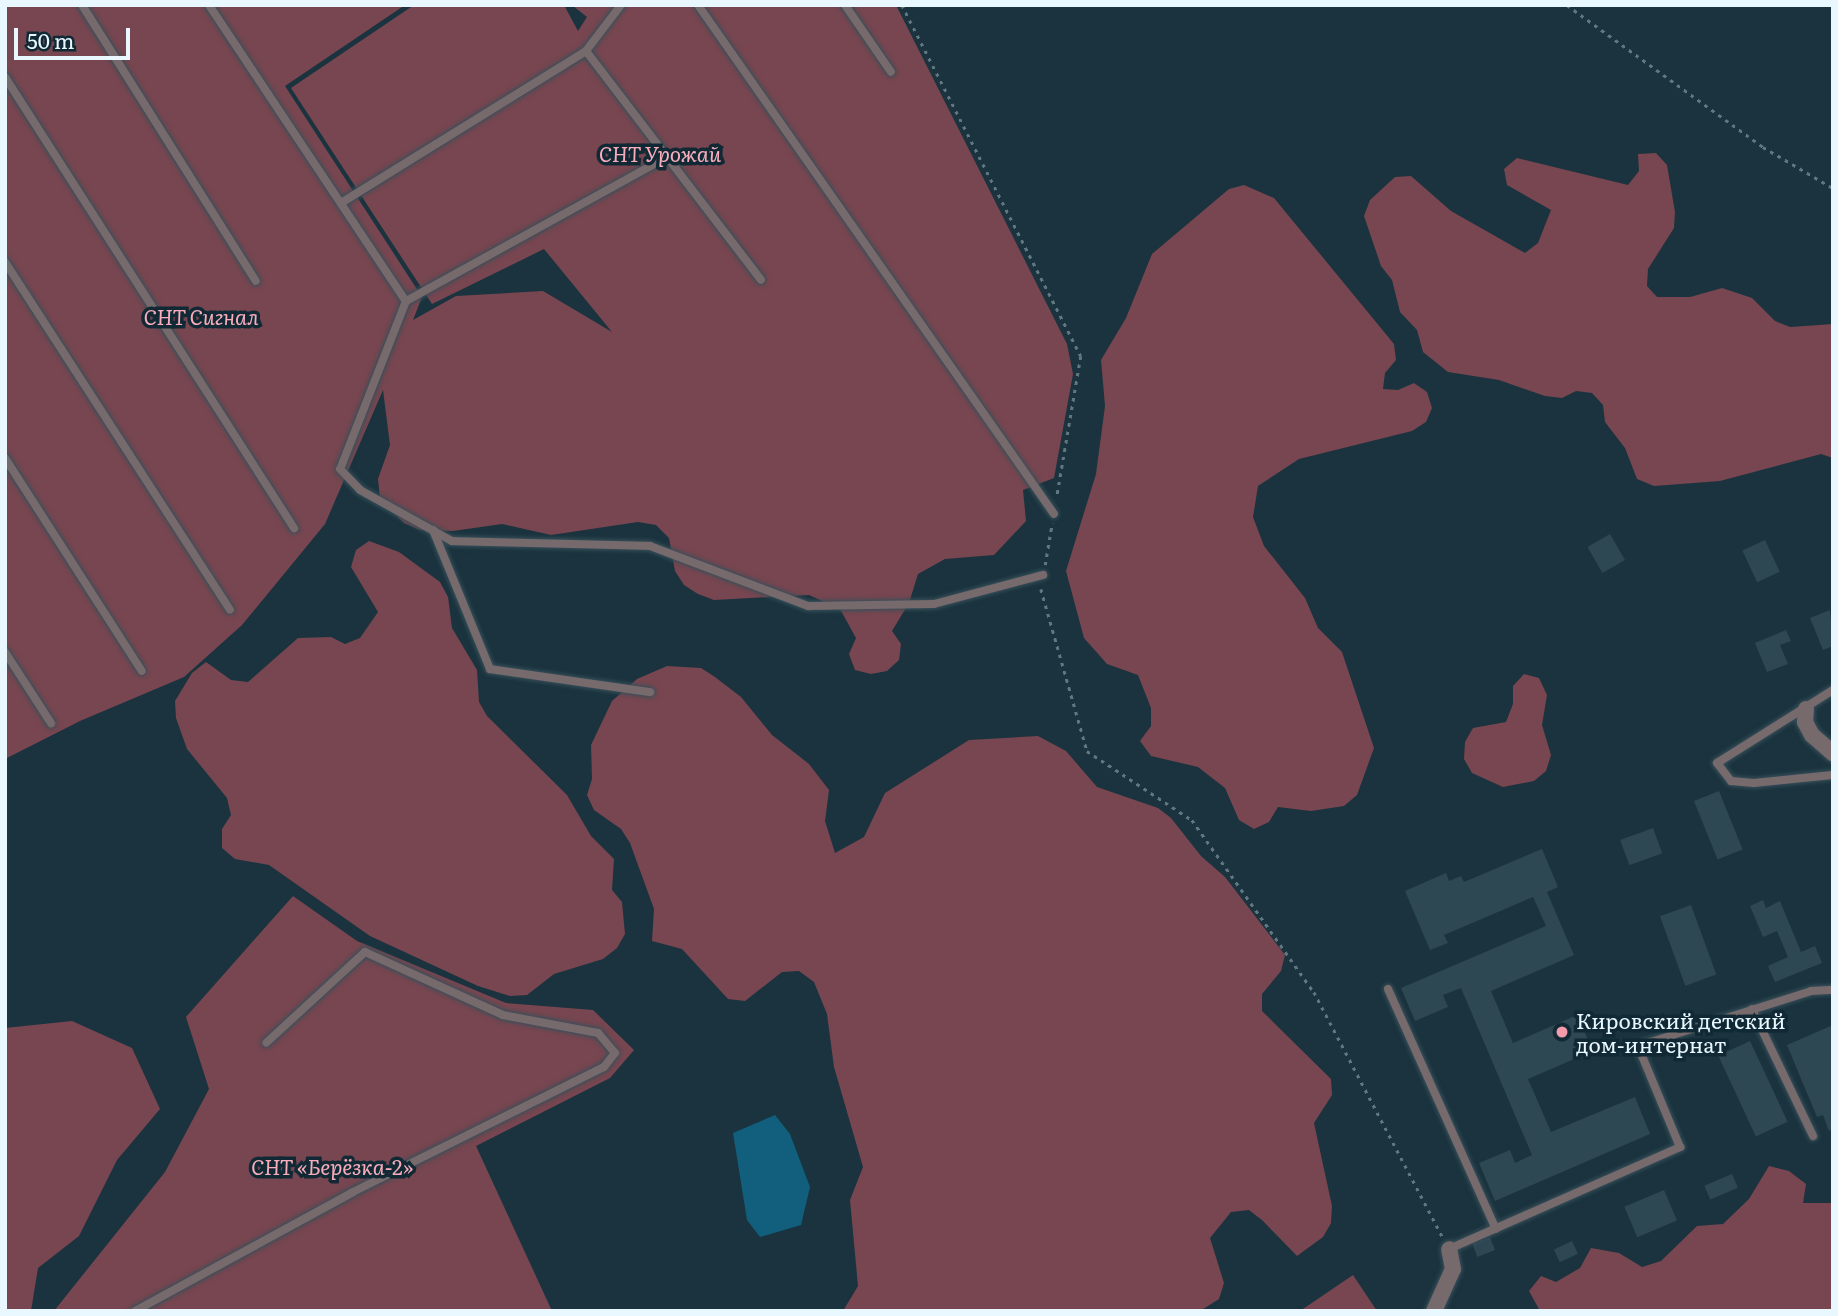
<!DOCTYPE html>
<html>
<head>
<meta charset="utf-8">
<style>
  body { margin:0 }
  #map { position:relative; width:1838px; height:1316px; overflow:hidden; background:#1a333e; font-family:Literata,serif }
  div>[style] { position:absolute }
  .green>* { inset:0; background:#784650 }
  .water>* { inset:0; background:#115f7c }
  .building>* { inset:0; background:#2e4853; transform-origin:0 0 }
  .path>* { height:2.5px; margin-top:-1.25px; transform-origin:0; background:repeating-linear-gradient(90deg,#627881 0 3.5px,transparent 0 8.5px) }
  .roads { filter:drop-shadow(0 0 2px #374f59) drop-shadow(0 0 2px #374f59) }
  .lane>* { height:8px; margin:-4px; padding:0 4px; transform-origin:4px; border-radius:4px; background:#776a6c }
  .street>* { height:16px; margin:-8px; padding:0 8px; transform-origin:8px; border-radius:8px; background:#776a6c }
  .dots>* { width:19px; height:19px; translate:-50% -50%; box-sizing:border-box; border:4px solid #102934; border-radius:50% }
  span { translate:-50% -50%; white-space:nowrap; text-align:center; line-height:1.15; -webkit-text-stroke:7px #102934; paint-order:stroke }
  .park-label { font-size:21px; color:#f9adbb; font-style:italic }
  .poi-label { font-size:21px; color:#e9f8ff }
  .left { translate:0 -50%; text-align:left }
  .frame { position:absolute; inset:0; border:7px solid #e9f8ff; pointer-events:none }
  .scale { position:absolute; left:14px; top:28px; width:116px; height:32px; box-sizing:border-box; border:4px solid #e9f8ff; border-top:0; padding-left:9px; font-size:21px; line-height:24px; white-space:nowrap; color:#e9f8ff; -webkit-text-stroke:5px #102934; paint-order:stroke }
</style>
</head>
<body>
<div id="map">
  <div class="green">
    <div style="clip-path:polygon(5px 5px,405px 5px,285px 86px,422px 297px,413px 320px,456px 296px,543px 291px,612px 332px,544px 249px,432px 304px,291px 88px,414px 5px,564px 5px,578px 31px,587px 17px,572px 5px,896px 5px,1067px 344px,1073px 374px,1054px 478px,1023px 490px,1026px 521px,994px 555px,945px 559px,918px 574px,909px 603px,892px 631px,901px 644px,899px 660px,887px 671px,871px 674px,855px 670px,849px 654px,856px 638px,840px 609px,809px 595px,714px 600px,698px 594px,684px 585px,675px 571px,669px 538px,656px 525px,638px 522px,551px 535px,502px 524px,453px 531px,420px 530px,404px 523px,380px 499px,378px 479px,390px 445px,383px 390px,325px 524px,242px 625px,184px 677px,80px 721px,5px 759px)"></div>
    <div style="clip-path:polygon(1656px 153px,1667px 165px,1675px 212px,1674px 228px,1648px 269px,1647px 286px,1657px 297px,1690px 297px,1722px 288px,1752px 298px,1775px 321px,1790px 327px,1833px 324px,1833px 458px,1821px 454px,1720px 481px,1654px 486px,1637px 479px,1625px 448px,1605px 422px,1603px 405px,1592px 393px,1576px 391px,1562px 398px,1545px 396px,1499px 380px,1448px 372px,1423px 352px,1417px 330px,1400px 312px,1392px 280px,1381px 266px,1364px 216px,1370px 200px,1395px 177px,1411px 176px,1451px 211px,1525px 253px,1538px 243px,1551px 210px,1507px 185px,1504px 169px,1517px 158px,1628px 185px,1639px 171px,1638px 154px)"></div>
    <div style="clip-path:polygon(1244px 185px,1274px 198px,1394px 344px,1396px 360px,1385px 373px,1383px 389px,1398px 390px,1414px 383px,1427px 392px,1432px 408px,1426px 422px,1412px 431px,1299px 459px,1258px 486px,1253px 517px,1264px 546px,1305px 598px,1318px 628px,1342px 652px,1374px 748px,1357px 795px,1344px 806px,1311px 811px,1278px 807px,1269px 822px,1254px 829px,1239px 820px,1225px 788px,1198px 767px,1151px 756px,1140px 741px,1151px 726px,1151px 708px,1138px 675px,1107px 664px,1084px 638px,1066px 571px,1096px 474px,1105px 406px,1101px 360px,1126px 318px,1152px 254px,1229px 189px)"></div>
    <div style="clip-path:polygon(369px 541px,399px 552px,440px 582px,448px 597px,452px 628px,477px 670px,479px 702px,487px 716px,567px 795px,591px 836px,614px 859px,612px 890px,622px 902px,625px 934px,617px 948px,603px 959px,554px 974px,527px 995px,510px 996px,478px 986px,370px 936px,269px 865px,235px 859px,222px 848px,222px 829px,231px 815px,227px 798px,187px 749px,176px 718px,175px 701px,192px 673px,206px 662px,231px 680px,248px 682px,298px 638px,331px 637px,345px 644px,360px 638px,378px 612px,351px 567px,356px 550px)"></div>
    <div style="clip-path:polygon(667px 666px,701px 668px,715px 677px,741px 697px,772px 735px,809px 764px,829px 790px,825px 821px,835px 853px,864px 837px,885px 793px,969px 740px,1038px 736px,1066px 751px,1097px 787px,1158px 808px,1171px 818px,1201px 856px,1225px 877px,1285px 955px,1281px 971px,1262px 994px,1262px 1011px,1331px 1079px,1332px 1095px,1314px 1123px,1332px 1206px,1331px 1223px,1323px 1237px,1297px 1256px,1262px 1220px,1249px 1210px,1231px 1212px,1210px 1238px,1224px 1283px,1219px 1299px,1200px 1311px,843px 1311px,858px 1286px,850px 1200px,863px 1167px,834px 1067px,827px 1014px,814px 982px,799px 971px,782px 972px,745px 1001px,728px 999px,682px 949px,652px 941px,654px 909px,630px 843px,621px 829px,594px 810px,587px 795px,592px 779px,591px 745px,612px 701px,637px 679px)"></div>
    <div style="clip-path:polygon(1524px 674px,1539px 678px,1547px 695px,1542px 725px,1551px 755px,1546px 771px,1534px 781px,1503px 787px,1472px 773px,1464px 759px,1465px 742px,1473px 728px,1506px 722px,1513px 704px,1513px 686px)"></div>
    <div style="clip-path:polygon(293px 896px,357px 941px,506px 1003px,593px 1010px,634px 1050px,610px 1078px,476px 1146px,552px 1311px,54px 1311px,165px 1172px,209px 1089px,186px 1017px)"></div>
    <div style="clip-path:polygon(72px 1021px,132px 1048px,160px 1109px,117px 1160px,79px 1236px,38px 1268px,31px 1311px,5px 1311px,5px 1028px)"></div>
    <div style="clip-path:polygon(1769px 1166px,1789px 1171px,1806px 1184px,1803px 1203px,1833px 1203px,1833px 1311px,1540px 1311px,1529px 1291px,1541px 1276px,1556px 1282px,1580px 1268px,1591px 1248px,1619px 1253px,1642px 1267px,1661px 1261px,1697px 1226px,1723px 1224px,1749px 1199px)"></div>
    <div style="clip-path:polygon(1353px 1275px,1377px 1311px,1300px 1311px)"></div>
  </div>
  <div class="water">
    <div style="clip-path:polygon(775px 1115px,790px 1134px,810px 1187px,801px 1225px,760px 1237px,747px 1220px,733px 1133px)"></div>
  </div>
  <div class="building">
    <div style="left:1610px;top:534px;width:30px;height:26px;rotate:60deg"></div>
    <div style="left:1765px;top:540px;width:35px;height:25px;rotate:65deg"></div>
    <div style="clip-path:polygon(1830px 610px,1833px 646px,1823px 650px,1810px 618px)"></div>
    <div style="clip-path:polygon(1786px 630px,1791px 641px,1780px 645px,1788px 664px,1767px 672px,1755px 643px)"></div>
    <div style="left:1719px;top:791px;width:63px;height:27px;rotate:68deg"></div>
    <div style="left:1653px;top:828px;width:27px;height:35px;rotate:70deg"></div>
    <div style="clip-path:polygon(1542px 849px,1558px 887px,1547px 892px,1574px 955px,1491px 991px,1513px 1043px,1577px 1015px,1593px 1051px,1528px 1079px,1551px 1132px,1635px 1097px,1650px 1134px,1495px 1201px,1479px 1163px,1510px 1150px,1515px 1163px,1532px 1155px,1461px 988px,1443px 995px,1448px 1007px,1415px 1021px,1401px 988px,1546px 926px,1533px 897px,1444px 935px,1448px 943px,1430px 950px,1405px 891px,1446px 873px,1449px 881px,1461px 876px,1464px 882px)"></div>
    <div style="clip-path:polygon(1763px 900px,1766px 908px,1780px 901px,1801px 952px,1815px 946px,1822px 963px,1775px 982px,1768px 966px,1788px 957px,1777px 931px,1763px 937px,1750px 906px)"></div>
    <div style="left:1691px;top:905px;width:74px;height:33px;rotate:70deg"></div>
    <div style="clip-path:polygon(1833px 1025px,1833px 1129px,1829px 1131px,1823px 1115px,1817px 1117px,1787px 1045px)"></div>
    <div style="left:1750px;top:1041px;width:89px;height:35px;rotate:65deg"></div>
    <div style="left:1732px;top:1174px;width:15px;height:30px;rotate:67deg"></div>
    <div style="left:1664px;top:1190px;width:33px;height:43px;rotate:67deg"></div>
    <div style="left:1490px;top:1237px;width:14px;height:19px;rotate:69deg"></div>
    <div style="left:1572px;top:1241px;width:14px;height:20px;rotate:65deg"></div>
  </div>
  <div class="path">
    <div style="left:902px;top:5px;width:394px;rotate:63deg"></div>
    <div style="left:1081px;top:356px;width:142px;rotate:99.7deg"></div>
    <div style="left:1567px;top:5px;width:242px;rotate:35.9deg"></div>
    <div style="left:1763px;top:147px;width:81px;rotate:30.4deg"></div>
    <div style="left:1045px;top:565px;width:43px;rotate:-80.5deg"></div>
    <div style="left:1041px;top:589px;width:168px;rotate:74.1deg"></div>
    <div style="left:1087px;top:751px;width:126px;rotate:33.3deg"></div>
    <div style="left:1192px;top:820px;width:211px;rotate:54.7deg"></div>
    <div style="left:1314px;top:992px;width:276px;rotate:62.3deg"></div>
  </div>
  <div class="roads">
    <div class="lane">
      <div style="left:82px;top:5px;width:326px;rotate:57.8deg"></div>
      <div style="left:209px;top:5px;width:356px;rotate:56.4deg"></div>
      <div style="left:698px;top:5px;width:621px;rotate:55.03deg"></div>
      <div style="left:845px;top:5px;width:81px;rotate:55.5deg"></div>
      <div style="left:586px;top:51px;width:288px;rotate:52.6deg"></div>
      <div style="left:5px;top:77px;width:536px;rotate:57.35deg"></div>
      <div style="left:667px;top:157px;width:298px;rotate:151.1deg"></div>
      <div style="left:406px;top:301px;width:180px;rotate:111.4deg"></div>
      <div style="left:340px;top:469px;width:29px;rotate:46deg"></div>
      <div style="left:360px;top:490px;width:105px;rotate:29deg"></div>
      <div style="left:452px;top:541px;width:198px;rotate:1.4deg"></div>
      <div style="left:650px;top:546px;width:169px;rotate:20.8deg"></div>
      <div style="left:808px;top:606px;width:126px;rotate:-0.9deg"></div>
      <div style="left:934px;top:604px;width:113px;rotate:-14.9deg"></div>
      <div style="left:341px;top:203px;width:288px;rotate:-31.8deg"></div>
      <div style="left:586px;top:51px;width:58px;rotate:-52.7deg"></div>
      <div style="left:5px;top:262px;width:414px;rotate:57.1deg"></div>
      <div style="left:5px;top:458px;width:253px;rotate:57.3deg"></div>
      <div style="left:433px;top:530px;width:150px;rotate:67.7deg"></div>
      <div style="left:490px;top:669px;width:162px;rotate:8.2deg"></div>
      <div style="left:5px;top:652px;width:85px;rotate:57.1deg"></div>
      <div style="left:1833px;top:690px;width:137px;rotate:147.8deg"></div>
      <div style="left:1717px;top:763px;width:23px;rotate:52deg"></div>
      <div style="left:1731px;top:781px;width:23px;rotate:5deg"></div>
      <div style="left:1754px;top:783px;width:79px;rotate:-5.8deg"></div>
      <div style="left:1388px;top:989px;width:263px;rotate:65.8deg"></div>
      <div style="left:1752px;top:1009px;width:141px;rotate:64.3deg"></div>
      <div style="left:1449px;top:1249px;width:253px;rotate:-23.8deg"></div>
      <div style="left:1680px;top:1147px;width:109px;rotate:-112.6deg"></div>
      <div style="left:1638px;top:1046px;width:182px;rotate:-17.6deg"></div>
      <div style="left:1811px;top:991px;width:22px;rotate:-3deg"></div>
      <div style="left:135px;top:1311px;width:248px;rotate:-28.6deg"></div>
      <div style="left:353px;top:1192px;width:280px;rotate:-26.5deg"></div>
      <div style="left:604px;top:1067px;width:18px;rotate:-52deg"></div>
      <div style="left:615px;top:1053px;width:26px;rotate:-130deg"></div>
      <div style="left:598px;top:1033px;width:97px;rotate:-169.3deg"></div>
      <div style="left:503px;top:1015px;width:152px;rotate:-155.5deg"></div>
      <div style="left:365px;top:952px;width:134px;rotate:137.4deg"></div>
    </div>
    <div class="street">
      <div style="left:1806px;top:709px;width:13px;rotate:94deg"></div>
      <div style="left:1805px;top:722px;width:15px;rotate:62deg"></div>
      <div style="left:1812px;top:735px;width:28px;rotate:41deg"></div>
      <div style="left:1434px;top:1311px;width:46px;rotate:-65.7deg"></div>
      <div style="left:1453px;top:1269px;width:20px;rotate:-101deg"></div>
    </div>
  </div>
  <div class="dots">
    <div style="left:1562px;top:1032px;background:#f39aab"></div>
  </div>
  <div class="park-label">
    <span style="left:660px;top:153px">СНТ Урожай</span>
    <span style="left:201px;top:316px">СНТ Сигнал</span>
    <span style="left:332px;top:1166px">СНТ «Берёзка-2»</span>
  </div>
  <div class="poi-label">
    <span class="left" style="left:1576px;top:1032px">Кировский детский<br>дом-интернат</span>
  </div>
  <div class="frame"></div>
  <div class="scale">50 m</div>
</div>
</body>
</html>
